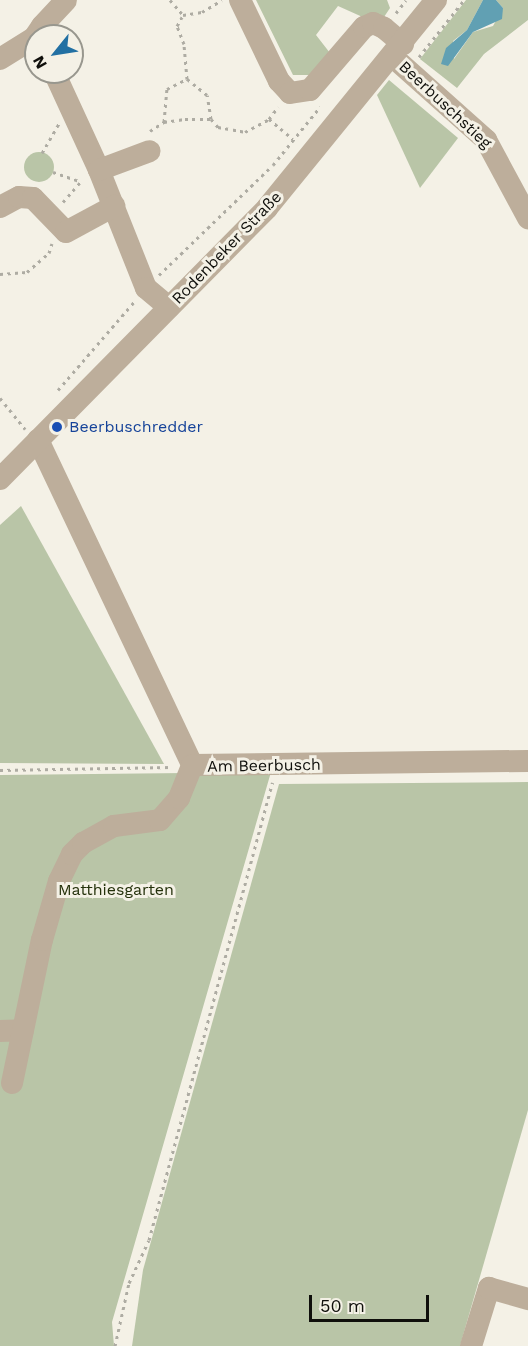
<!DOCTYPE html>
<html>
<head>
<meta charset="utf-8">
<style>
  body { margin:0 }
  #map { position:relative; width:528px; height:1346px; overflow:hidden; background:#f4f1e6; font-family:"Work Sans",sans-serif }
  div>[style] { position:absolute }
  .green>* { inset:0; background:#b9c5a7 }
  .round { border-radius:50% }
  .water>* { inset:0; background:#61a0b3 }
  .path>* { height:3px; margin-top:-1.5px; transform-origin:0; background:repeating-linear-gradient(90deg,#aeaca3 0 3px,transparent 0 7.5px) }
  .minor>* { height:22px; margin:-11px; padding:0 11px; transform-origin:11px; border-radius:11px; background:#bdae9b }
  .dots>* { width:16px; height:16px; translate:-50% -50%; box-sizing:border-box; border:3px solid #f4f1e6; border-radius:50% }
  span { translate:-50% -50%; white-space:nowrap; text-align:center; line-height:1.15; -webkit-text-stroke:6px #f4f1e6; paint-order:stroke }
  .street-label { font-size:16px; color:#0f0f0b }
  .transit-label { font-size:16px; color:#164399 }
  .left { translate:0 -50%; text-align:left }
  .park-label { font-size:16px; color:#24310b }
  .north { position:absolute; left:24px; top:24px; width:60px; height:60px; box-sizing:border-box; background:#f4f1e6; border:2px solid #98978e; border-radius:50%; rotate:240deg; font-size:16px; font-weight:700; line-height:24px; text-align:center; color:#0f0f0b }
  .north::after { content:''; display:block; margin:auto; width:21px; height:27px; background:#2270a3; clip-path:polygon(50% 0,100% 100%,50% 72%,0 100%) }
  .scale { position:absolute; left:309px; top:1295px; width:120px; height:27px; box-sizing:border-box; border:3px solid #0f0f0b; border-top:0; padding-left:8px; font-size:18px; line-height:21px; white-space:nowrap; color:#0f0f0b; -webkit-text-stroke:4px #f4f1e6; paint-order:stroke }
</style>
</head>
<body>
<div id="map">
  <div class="green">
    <div style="clip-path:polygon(256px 0,387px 0,390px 8px,376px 29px,367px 19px,338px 6px,316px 35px,330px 53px,309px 75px,293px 75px)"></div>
    <div style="clip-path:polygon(466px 0,483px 0,467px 30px,453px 41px,454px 59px,473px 32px,493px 26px,503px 8px,496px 0,528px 0,528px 20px,484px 54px,457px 88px,420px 59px)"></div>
    <div style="clip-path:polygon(389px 80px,458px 138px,420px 188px,377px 95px)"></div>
    <div class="round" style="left:24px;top:152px;width:30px;height:30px"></div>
    <div style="clip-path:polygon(21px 506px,164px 764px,0 763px,0 525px)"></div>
    <div style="clip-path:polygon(271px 772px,112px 1322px,114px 1346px,0 1346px,0 775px)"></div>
    <div style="clip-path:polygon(528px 782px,528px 1110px,460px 1346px,132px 1346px,143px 1270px,279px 784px)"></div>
  </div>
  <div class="water">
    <div style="clip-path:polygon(483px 0,496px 0,503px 8px,502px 19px,473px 32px,448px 66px,441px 64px,446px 48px,467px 30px)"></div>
  </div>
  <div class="path">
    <div style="left:170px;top:0;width:20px;rotate:49deg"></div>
    <div style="left:396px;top:13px;width:16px;rotate:-52deg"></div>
    <div style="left:419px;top:57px;width:73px;rotate:-51.7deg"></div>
    <div style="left:211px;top:119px;width:24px;rotate:-99deg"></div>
    <div style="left:207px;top:95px;width:26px;rotate:-141deg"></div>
    <div style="left:187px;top:79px;width:35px;rotate:-95deg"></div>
    <div style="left:184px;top:44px;width:19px;rotate:-111deg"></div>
    <div style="left:177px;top:26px;width:13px;rotate:-61deg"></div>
    <div style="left:183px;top:15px;width:19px;rotate:-9deg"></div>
    <div style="left:202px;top:12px;width:23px;rotate:-31deg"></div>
    <div style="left:269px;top:119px;width:31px;rotate:40deg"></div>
    <div style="left:164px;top:122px;width:33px;rotate:-85deg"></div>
    <div style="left:167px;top:89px;width:22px;rotate:-27deg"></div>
    <div style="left:150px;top:131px;width:17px;rotate:-33deg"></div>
    <div style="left:164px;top:122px;width:21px;rotate:-8deg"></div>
    <div style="left:185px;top:119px;width:26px"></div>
    <div style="left:211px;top:119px;width:11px;rotate:49deg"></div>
    <div style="left:218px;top:127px;width:27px;rotate:10deg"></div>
    <div style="left:245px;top:132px;width:27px;rotate:-28deg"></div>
    <div style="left:269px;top:119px;width:15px;rotate:-53deg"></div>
    <div style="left:42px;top:153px;width:34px;rotate:-60deg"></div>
    <div style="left:53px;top:172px;width:28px;rotate:19deg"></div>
    <div style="left:63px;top:202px;width:29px;rotate:-49deg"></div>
    <div style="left:0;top:274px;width:27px;rotate:-4deg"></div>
    <div style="left:27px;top:272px;width:29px;rotate:-41deg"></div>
    <div style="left:49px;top:253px;width:10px;rotate:-73deg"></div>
    <div style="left:159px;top:275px;width:158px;rotate:-44deg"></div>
    <div style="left:273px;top:165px;width:75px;rotate:-51deg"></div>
    <div style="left:58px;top:390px;width:116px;rotate:-49.2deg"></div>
    <div style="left:0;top:398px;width:40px;rotate:51deg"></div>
    <div style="left:0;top:770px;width:172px;rotate:-1deg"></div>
    <div style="left:115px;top:1346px;width:65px;rotate:-77.5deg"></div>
    <div style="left:129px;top:1283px;width:47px;rotate:-65.1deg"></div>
    <div style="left:149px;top:1240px;width:474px;rotate:-74.9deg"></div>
  </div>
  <div class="minor">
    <div style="left:240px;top:0;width:90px;rotate:64.3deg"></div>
    <div style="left:279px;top:81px;width:16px;rotate:47deg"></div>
    <div style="left:290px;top:93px;width:20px;rotate:-9deg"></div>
    <div style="left:310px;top:90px;width:83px;rotate:-49.4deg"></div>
    <div style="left:364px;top:27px;width:10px;rotate:-24deg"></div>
    <div style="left:373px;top:23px;width:12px;rotate:24deg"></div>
    <div style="left:384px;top:28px;width:25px;rotate:40deg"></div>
    <div style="left:36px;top:43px;width:5px;rotate:-112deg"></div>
    <div style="left:34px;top:38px;width:14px;rotate:-56deg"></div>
    <div style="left:42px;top:26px;width:35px;rotate:-47deg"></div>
    <div style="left:393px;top:57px;width:125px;rotate:41.7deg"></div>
    <div style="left:486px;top:140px;width:89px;rotate:61.7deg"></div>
    <div style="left:0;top:59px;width:40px;rotate:-32deg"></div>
    <div style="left:54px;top:72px;width:108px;rotate:65.3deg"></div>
    <div style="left:99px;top:170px;width:127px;rotate:68.3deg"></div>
    <div style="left:146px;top:288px;width:30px;rotate:40deg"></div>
    <div style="left:99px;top:170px;width:54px;rotate:-20.4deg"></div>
    <div style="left:0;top:207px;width:21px;rotate:-28deg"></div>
    <div style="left:19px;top:197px;width:14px;rotate:4deg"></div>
    <div style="left:33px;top:198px;width:47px;rotate:45.9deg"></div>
    <div style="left:66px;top:232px;width:55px;rotate:-28.4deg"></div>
    <div style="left:38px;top:440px;width:360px;rotate:64.6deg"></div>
    <div style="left:0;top:479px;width:380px;rotate:-45.4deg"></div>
    <div style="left:267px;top:208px;width:268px;rotate:-50.9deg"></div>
    <div style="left:192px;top:765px;width:336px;rotate:-0.7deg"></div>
    <div style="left:0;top:1031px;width:23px;rotate:-2deg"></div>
    <div style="left:12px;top:1083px;width:146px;rotate:-78.2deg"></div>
    <div style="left:42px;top:940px;width:61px;rotate:-73.9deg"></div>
    <div style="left:59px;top:881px;width:30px;rotate:-64deg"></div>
    <div style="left:72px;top:854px;width:16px;rotate:-45deg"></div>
    <div style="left:83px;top:843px;width:35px;rotate:-29deg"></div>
    <div style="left:114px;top:826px;width:46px;rotate:-7.4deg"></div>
    <div style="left:160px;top:820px;width:29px;rotate:-49deg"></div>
    <div style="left:179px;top:798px;width:35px;rotate:-68deg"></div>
    <div style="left:471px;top:1346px;width:61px;rotate:-72.8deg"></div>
    <div style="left:489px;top:1288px;width:41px;rotate:15.8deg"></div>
  </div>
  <div class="dots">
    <div style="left:57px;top:427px;background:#1a4fb4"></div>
  </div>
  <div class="street-label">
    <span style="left:445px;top:105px;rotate:43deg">Beerbuschstieg</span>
    <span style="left:227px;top:248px;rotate:-46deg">Rodenbeker Straße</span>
    <span style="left:264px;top:766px;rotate:-1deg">Am Beerbusch</span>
  </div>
  <div class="transit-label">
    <span class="left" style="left:69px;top:427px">Beerbuschredder</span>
  </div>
  <div class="park-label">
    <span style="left:116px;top:890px">Matthiesgarten</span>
  </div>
  <div class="north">N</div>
  <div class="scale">50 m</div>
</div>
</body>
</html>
